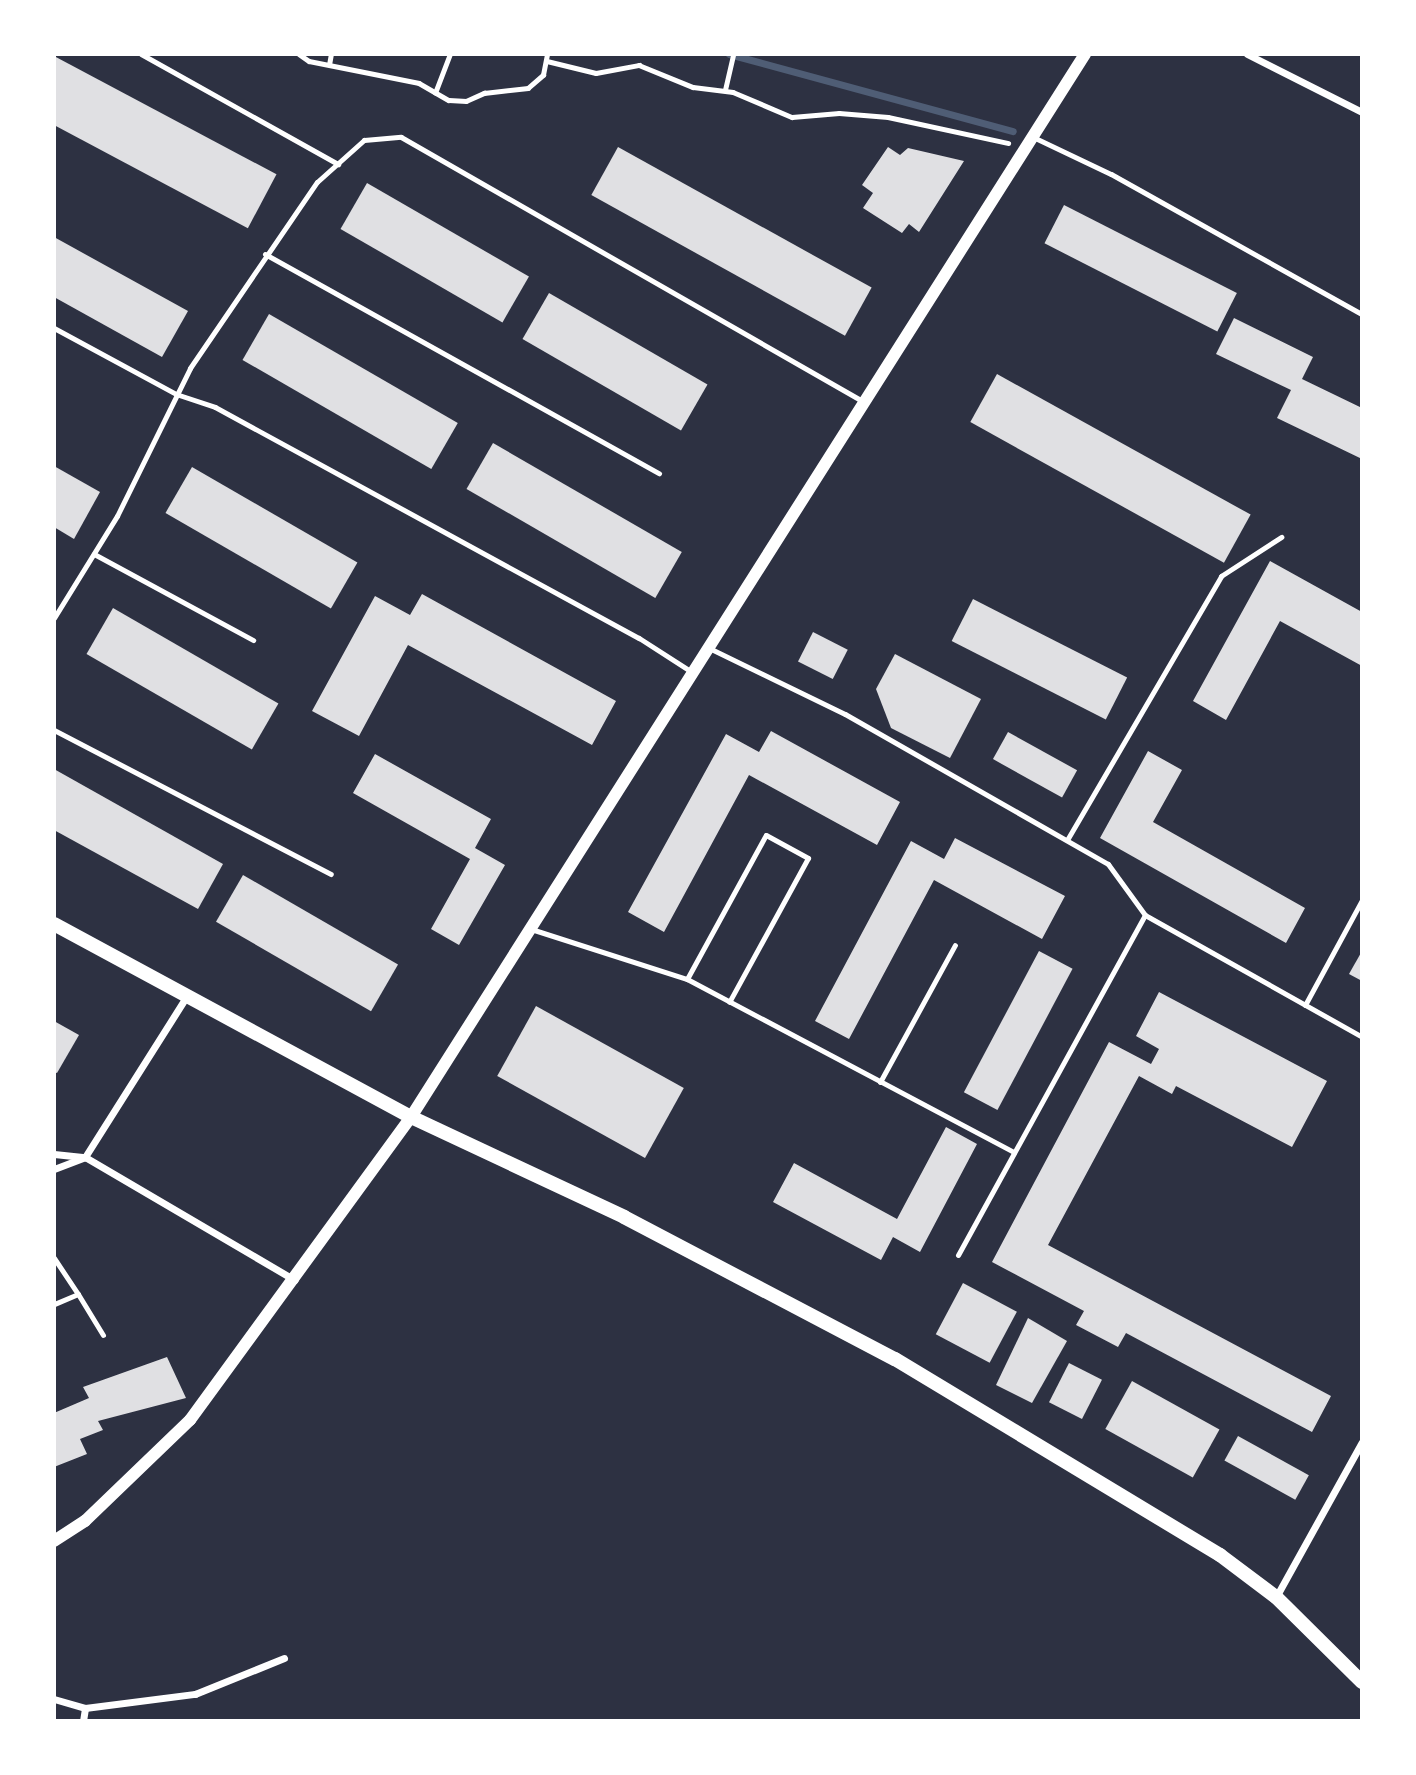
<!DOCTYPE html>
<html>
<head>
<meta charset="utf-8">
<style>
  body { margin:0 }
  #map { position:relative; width:1416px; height:1775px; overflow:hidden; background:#2d3142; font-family:Overpass,sans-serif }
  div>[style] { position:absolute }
  .stream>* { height:7px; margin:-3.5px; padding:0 3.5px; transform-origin:3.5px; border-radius:3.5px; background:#4f5d75 }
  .building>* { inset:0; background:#e0e0e3; transform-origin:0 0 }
  .path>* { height:4.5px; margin:-2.25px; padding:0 2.25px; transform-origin:2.25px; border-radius:2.25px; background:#fff }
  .service>* { height:5px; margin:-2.5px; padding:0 2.5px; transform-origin:2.5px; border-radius:2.5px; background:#fff }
  .minor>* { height:7px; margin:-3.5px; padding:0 3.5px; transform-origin:3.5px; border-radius:3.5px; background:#fff }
  .tertiary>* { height:12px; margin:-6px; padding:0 6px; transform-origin:6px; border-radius:6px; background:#fff }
  .secondary>* { height:14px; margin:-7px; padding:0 7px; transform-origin:7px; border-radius:7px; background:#fff }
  span { translate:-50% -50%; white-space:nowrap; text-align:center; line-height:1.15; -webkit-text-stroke:7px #fff; paint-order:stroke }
  .frame { position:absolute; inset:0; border:56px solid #fff; pointer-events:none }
</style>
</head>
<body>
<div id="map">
  <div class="stream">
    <div style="left:729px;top:54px;width:294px;rotate:15.2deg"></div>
  </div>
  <div class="building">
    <div style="left:54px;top:56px;width:252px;height:61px;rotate:28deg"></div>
    <div style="left:618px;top:147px;width:290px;height:55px;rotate:29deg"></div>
    <div style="clip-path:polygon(888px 147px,900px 155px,908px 148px,964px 161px,919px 232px,909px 224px,902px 233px,863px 208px,873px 193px,862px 185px)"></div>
    <div style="left:367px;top:183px;width:187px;height:53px;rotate:30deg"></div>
    <div style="left:1064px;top:205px;width:194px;height:43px;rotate:27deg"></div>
    <div style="clip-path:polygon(54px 237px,188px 311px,162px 357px,54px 297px)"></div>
    <div style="left:549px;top:293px;width:183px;height:53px;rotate:30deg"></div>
    <div style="left:269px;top:314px;width:218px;height:53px;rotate:30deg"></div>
    <div style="clip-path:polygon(1234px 318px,1313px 357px,1302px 379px,1362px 408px,1362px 459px,1277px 418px,1291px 390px,1216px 354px)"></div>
    <div style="left:997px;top:374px;width:290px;height:55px;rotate:29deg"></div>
    <div style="left:493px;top:443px;width:218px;height:53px;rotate:30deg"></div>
    <div style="clip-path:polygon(54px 466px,100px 492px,74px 539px,54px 527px)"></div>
    <div style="left:192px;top:467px;width:191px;height:53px;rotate:30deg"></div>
    <div style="clip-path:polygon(1270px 561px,1362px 612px,1362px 666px,1280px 621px,1226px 720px,1193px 701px)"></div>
    <div style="clip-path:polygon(422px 594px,616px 701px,592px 745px,408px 645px,359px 736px,312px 711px,375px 596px,410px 615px)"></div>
    <div style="left:973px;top:599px;width:173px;height:47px;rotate:27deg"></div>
    <div style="left:113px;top:608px;width:191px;height:53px;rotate:30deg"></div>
    <div style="left:813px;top:632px;width:39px;height:33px;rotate:27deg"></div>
    <div style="clip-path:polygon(895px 654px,981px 699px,950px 758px,891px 728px,876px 689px)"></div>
    <div style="clip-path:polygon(771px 731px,900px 802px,877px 845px,749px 775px,664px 932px,628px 912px,726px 734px,759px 752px)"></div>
    <div style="left:1008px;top:732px;width:79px;height:31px;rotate:29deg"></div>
    <div style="clip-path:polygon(1148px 751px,1182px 770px,1153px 822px,1305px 908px,1286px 943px,1100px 838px)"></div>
    <div style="clip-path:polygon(375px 754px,491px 819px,475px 848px,505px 865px,459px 945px,431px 929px,470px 859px,353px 793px)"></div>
    <div style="clip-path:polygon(54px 769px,223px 864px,198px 909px,54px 830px)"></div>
    <div style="clip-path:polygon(955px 838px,1065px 896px,1042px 939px,934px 880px,849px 1039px,815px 1021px,911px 841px,944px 859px)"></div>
    <div style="left:243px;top:875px;width:179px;height:54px;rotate:30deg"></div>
    <div style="left:1039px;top:951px;width:38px;height:160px;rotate:28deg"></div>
    <div style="clip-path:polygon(1362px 951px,1362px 981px,1349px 974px)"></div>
    <div style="clip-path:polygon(1159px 992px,1327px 1081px,1292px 1147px,1176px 1086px,1172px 1094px,1139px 1076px,1048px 1245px,1331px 1396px,1312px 1432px,1126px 1333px,1118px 1347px,1076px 1325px,1084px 1311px,992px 1262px,1109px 1042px,1151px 1064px,1159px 1049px,1136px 1036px)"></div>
    <div style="left:536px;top:1006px;width:169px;height:80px;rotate:29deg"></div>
    <div style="clip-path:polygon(54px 1021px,79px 1035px,57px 1073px,54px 1072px)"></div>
    <div style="clip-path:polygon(946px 1127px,977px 1144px,920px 1252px,893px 1237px,881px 1260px,773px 1202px,794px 1163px,897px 1219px)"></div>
    <div style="left:963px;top:1283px;width:61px;height:58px;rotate:28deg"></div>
    <div style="clip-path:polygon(1028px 1318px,1067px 1341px,1032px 1403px,996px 1385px)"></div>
    <div style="clip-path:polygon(167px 1357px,186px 1398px,98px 1421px,103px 1430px,80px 1439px,87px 1454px,54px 1467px,54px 1413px,89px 1398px,83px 1387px)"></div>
    <div style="left:1069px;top:1363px;width:37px;height:44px;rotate:27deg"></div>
    <div style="left:1132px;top:1381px;width:100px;height:55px;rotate:29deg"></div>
    <div style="left:1238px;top:1436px;width:81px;height:28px;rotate:29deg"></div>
  </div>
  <div class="path">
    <div style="left:299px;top:54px;width:12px;rotate:35deg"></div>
    <div style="left:309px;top:61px;width:112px;rotate:11.3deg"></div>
    <div style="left:419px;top:83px;width:34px;rotate:30deg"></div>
    <div style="left:449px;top:100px;width:17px;rotate:3deg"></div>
    <div style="left:466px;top:101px;width:20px;rotate:-24deg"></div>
    <div style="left:484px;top:93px;width:44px;rotate:-6.5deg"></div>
    <div style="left:528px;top:88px;width:20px;rotate:-41deg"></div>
    <div style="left:543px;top:75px;width:21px;rotate:-79deg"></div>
    <div style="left:547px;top:61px;width:50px;rotate:13.8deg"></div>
    <div style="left:596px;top:73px;width:44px;rotate:-10.5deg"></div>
    <div style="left:639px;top:65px;width:58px;rotate:22.2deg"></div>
    <div style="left:693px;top:87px;width:40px;rotate:7.1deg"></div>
    <div style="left:733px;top:92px;width:64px;rotate:23deg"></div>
    <div style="left:792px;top:117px;width:47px;rotate:-4.9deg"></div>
    <div style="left:839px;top:113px;width:49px;rotate:4.7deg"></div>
    <div style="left:888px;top:117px;width:123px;rotate:12.2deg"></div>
    <div style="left:329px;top:65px;width:11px;rotate:-80deg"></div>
    <div style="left:725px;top:90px;width:37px;rotate:-77deg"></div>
    <div style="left:435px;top:93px;width:42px;rotate:-69deg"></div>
  </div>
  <div class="service">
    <div style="left:141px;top:54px;width:226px;rotate:29.2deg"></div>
    <div style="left:1033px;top:137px;width:86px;rotate:25.4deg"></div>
    <div style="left:1111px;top:174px;width:287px;rotate:29.2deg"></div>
    <div style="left:265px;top:254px;width:451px;rotate:29.1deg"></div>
    <div style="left:54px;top:328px;width:139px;rotate:28.4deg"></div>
    <div style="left:176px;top:394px;width:41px;rotate:18.4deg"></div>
    <div style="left:215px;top:407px;width:483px;rotate:28.6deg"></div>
    <div style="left:639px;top:638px;width:63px;rotate:32.7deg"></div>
    <div style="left:94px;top:554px;width:181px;rotate:28.4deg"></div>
    <div style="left:54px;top:618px;width:120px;rotate:-58.3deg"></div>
    <div style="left:117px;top:516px;width:165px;rotate:-63.7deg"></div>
    <div style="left:190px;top:368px;width:225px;rotate:-55.7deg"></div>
    <div style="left:317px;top:182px;width:63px;rotate:-41.8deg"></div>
    <div style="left:364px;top:140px;width:37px;rotate:-5deg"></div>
    <div style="left:401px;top:137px;width:533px;rotate:29.78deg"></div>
    <div style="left:709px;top:648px;width:151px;rotate:25.9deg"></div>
    <div style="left:845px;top:714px;width:303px;rotate:29.7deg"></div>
    <div style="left:1108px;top:864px;width:63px;rotate:54deg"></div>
    <div style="left:1145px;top:915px;width:249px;rotate:29.3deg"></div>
    <div style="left:54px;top:730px;width:312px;rotate:27.5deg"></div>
    <div style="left:1067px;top:840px;width:306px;rotate:-59.7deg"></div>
    <div style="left:1221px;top:576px;width:72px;rotate:-33deg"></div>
    <div style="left:531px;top:929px;width:164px;rotate:17.8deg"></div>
    <div style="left:687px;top:979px;width:370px;rotate:27.9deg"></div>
    <div style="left:687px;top:979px;width:164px;rotate:-61.3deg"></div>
    <div style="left:766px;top:835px;width:48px;rotate:28.7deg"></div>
    <div style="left:808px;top:858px;width:164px;rotate:118.7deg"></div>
    <div style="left:1305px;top:1005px;width:119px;rotate:-61.5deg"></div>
    <div style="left:880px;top:1082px;width:156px;rotate:-61.3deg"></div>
    <div style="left:958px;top:1255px;width:388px;rotate:-61.2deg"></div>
    <div style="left:54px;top:1258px;width:43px;rotate:56.3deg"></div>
    <div style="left:78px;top:1294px;width:26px;rotate:157deg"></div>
    <div style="left:78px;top:1294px;width:48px;rotate:58.6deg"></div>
  </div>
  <div class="minor">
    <div style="left:1247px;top:54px;width:129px;rotate:26.8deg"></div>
    <div style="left:54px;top:1154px;width:31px;rotate:6deg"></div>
    <div style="left:85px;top:1157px;width:243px;rotate:30.4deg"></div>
    <div style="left:54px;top:1169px;width:33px;rotate:-21deg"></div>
    <div style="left:85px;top:1157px;width:187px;rotate:-57.7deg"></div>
    <div style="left:1276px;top:1597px;width:177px;rotate:-61deg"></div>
    <div style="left:54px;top:1699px;width:32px;rotate:16deg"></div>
    <div style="left:85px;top:1708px;width:111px;rotate:-7.3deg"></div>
    <div style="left:195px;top:1694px;width:96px;rotate:-22deg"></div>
    <div style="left:83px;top:1721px;width:13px;rotate:-81deg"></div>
  </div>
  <div class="tertiary">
    <div style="left:54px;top:1541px;width:37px;rotate:-33deg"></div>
    <div style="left:85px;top:1521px;width:146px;rotate:-43.9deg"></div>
    <div style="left:190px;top:1420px;width:375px;rotate:-53.9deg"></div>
    <div style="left:411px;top:1117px;width:1259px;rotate:-57.62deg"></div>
  </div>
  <div class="secondary">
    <div style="left:54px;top:924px;width:406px;rotate:28.4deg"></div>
    <div style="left:411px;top:1117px;width:235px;rotate:25.1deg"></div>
    <div style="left:624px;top:1217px;width:306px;rotate:27.7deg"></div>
    <div style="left:895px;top:1359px;width:380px;rotate:31.1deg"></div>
    <div style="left:1220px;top:1555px;width:70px;rotate:36.9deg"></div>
    <div style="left:1276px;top:1597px;width:121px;rotate:44.7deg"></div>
  </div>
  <div class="frame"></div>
</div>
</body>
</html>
